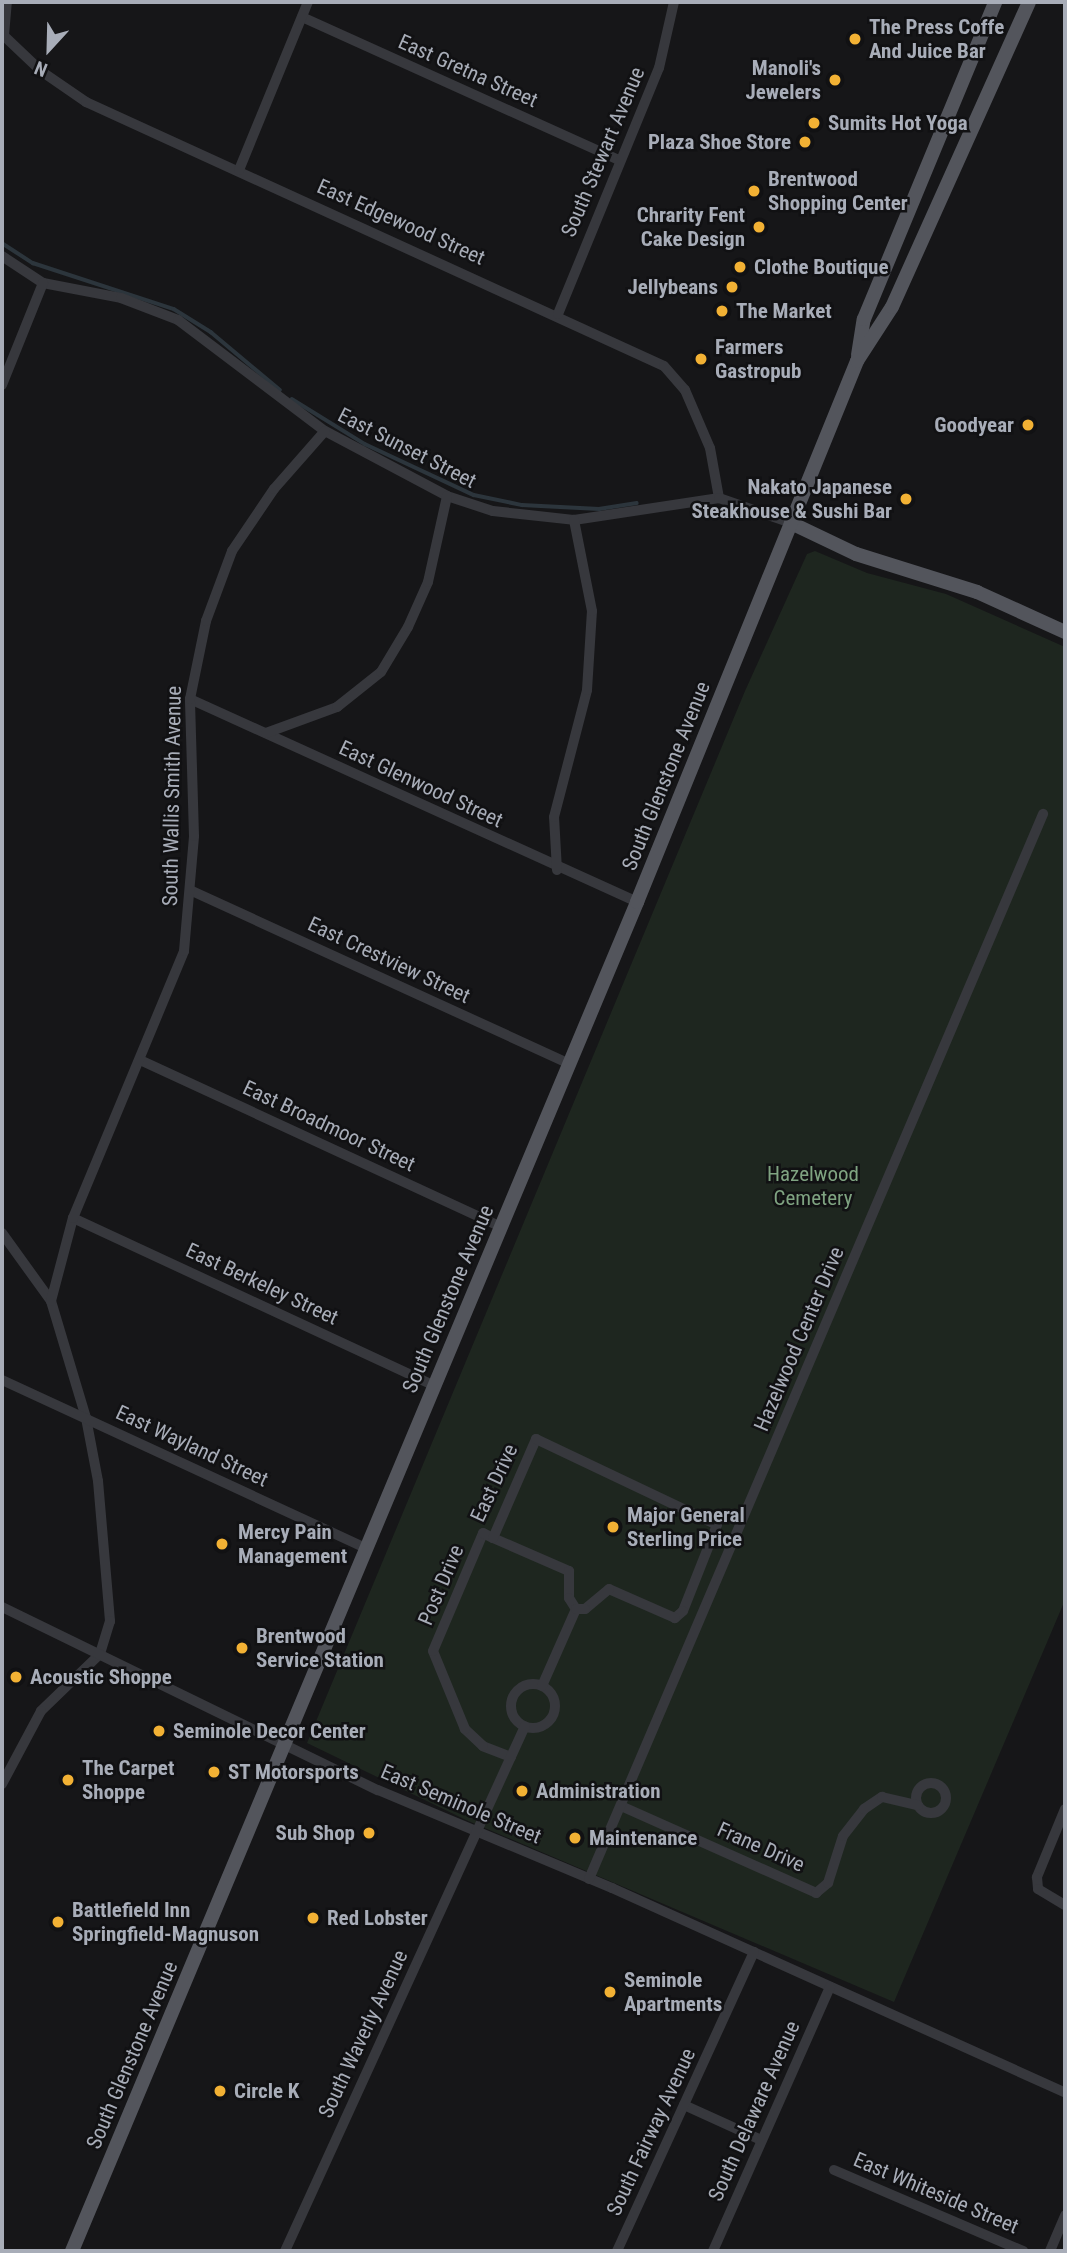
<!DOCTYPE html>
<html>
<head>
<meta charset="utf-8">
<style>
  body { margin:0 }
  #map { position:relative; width:1067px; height:2253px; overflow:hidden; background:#161618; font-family:"Roboto Condensed",sans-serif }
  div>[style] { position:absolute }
  .green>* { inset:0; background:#1e261f }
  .stream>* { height:3.5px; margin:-1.75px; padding:0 1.75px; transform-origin:1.75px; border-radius:1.75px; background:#2c353c }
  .minor>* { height:10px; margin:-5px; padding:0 5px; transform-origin:5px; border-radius:5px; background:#37383d }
  .minor>.ring { margin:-5px; padding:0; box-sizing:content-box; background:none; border:10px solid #37383d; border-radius:50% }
  .major>* { height:14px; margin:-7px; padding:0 7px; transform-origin:7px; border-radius:7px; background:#53555c }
  .dots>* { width:19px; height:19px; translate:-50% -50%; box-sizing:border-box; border:4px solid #111113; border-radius:50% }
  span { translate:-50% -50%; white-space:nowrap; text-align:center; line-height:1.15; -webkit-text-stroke:5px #111113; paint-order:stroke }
  .poi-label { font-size:21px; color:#a8adb8; font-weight:700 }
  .left { translate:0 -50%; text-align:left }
  .right { translate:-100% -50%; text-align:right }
  .street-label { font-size:21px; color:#a8adb8 }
  .park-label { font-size:21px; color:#7fa381 }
  .frame { position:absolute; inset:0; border:4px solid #a8adb8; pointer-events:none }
  .north { position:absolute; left:14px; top:14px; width:70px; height:70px; -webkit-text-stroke:5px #111113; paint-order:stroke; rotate:202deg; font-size:19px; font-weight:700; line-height:28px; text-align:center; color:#a8adb8 }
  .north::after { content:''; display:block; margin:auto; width:24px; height:32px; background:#a8adb8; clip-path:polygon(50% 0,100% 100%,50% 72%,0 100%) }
</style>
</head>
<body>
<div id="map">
  <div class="green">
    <div style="clip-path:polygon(815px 551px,867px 573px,946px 594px,1065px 647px,1065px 1600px,894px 2002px,466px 1820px,307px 1743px,745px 691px,807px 554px)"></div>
  </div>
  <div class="stream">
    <div style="left:2px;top:243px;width:37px;rotate:33deg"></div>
    <div style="left:33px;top:263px;width:148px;rotate:18.1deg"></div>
    <div style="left:174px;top:309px;width:44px;rotate:31.9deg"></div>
    <div style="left:211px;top:332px;width:90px;rotate:40deg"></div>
    <div style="left:292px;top:399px;width:86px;rotate:31.7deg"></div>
    <div style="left:365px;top:444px;width:120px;rotate:25.1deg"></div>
    <div style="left:474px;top:495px;width:49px;rotate:11.8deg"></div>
    <div style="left:522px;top:505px;width:77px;rotate:3deg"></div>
    <div style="left:599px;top:509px;width:38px;rotate:-9deg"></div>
  </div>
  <div class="minor">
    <div style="left:302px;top:17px;width:347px;rotate:24.3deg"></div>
    <div style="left:2px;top:34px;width:54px;rotate:43.5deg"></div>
    <div style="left:41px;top:71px;width:55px;rotate:34.6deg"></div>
    <div style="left:86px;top:102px;width:635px;rotate:24.55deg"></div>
    <div style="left:664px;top:366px;width:32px;rotate:49deg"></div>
    <div style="left:685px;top:390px;width:63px;rotate:66.7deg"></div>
    <div style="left:710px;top:448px;width:51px;rotate:79.8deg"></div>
    <div style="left:4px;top:35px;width:33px;rotate:-85deg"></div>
    <div style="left:239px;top:170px;width:182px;rotate:-67.7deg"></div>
    <div style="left:2px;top:256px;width:49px;rotate:33.4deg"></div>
    <div style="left:43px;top:283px;width:79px;rotate:10.9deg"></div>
    <div style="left:121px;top:298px;width:61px;rotate:21.1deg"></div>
    <div style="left:178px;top:320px;width:184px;rotate:37.1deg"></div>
    <div style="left:325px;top:431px;width:138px;rotate:28deg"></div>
    <div style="left:447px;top:496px;width:48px;rotate:18.1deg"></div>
    <div style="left:493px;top:511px;width:81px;rotate:6.3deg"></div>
    <div style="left:574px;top:520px;width:147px;rotate:-8.6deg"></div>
    <div style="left:719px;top:498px;width:76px;rotate:19.1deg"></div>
    <div style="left:558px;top:314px;width:266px;rotate:-67.7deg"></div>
    <div style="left:659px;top:68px;width:68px;rotate:-77.2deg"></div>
    <div style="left:2px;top:385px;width:110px;rotate:-68.1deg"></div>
    <div style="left:190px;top:699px;width:491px;rotate:24.4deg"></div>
    <div style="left:266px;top:733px;width:76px;rotate:-20.1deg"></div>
    <div style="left:337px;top:707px;width:56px;rotate:-38.5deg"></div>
    <div style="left:381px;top:672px;width:52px;rotate:-59deg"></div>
    <div style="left:408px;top:627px;width:49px;rotate:-66deg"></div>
    <div style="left:428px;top:582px;width:88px;rotate:-77.5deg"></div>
    <div style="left:557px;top:870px;width:53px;rotate:-93.2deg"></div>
    <div style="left:554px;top:817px;width:131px;rotate:-75.4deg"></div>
    <div style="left:587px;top:690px;width:79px;rotate:-86.4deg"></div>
    <div style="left:592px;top:611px;width:93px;rotate:-101.2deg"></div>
    <div style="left:192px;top:891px;width:416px;rotate:24.6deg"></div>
    <div style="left:140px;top:1060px;width:398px;rotate:24.8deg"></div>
    <div style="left:73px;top:1218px;width:399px;rotate:24.9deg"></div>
    <div style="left:2px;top:1233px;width:84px;rotate:54.2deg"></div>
    <div style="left:51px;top:1301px;width:122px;rotate:73.3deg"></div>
    <div style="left:86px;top:1418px;width:64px;rotate:79.2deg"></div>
    <div style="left:98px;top:1481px;width:141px;rotate:85.1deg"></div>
    <div style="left:110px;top:1621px;width:34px;rotate:107deg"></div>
    <div style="left:100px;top:1654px;width:82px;rotate:136deg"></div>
    <div style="left:41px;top:1711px;width:83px;rotate:118.1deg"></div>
    <div style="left:51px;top:1301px;width:86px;rotate:-75.2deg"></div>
    <div style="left:73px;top:1218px;width:289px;rotate:-67.4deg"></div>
    <div style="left:184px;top:951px;width:115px;rotate:-85deg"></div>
    <div style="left:194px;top:836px;width:137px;rotate:-91.7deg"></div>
    <div style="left:190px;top:699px;width:80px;rotate:-78.4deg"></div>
    <div style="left:206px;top:621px;width:75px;rotate:-69.6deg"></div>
    <div style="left:232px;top:551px;width:75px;rotate:-55.9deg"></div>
    <div style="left:274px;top:489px;width:77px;rotate:-48.7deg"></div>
    <div style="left:2px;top:1380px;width:401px;rotate:24.8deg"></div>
    <div style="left:493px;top:1538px;width:83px;rotate:23.5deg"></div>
    <div style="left:569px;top:1571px;width:27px;rotate:90deg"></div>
    <div style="left:569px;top:1598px;width:13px;rotate:58deg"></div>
    <div style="left:2px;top:1607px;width:418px;rotate:26deg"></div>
    <div style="left:378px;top:1790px;width:254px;rotate:22.7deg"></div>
    <div style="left:612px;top:1888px;width:497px;rotate:24.3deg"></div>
    <div class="ring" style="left:511px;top:1684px;width:34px;height:34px"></div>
    <div style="left:542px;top:1686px;width:84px;rotate:-66.2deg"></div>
    <div style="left:511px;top:1757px;width:30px;rotate:-159deg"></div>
    <div style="left:483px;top:1746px;width:25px;rotate:-137deg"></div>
    <div style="left:465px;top:1729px;width:84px;rotate:-112.3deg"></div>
    <div style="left:433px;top:1651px;width:128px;rotate:-67deg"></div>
    <div style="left:483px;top:1533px;width:11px;rotate:27deg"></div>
    <div style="left:493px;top:1538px;width:108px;rotate:-66.5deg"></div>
    <div style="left:536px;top:1439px;width:200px;rotate:25.4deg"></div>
    <div style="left:717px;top:1525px;width:92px;rotate:111.6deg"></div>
    <div style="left:683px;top:1611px;width:11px;rotate:139deg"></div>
    <div style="left:675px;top:1618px;width:72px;rotate:-156.3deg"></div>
    <div style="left:609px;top:1589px;width:31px;rotate:140deg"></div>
    <div style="left:585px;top:1609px;width:9px;rotate:180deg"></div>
    <div class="ring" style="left:916px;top:1783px;width:20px;height:20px"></div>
    <div style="left:621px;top:1806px;width:214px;rotate:24deg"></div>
    <div style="left:816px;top:1893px;width:16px;rotate:-40deg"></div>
    <div style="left:828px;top:1883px;width:49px;rotate:-72.3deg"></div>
    <div style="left:843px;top:1836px;width:34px;rotate:-52deg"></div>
    <div style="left:864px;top:1809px;width:22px;rotate:-34deg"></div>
    <div style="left:882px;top:1797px;width:37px;rotate:13deg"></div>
    <div style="left:1065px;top:1809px;width:74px;rotate:112.4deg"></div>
    <div style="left:1037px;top:1877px;width:12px;rotate:85deg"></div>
    <div style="left:1038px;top:1889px;width:31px;rotate:31deg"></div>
    <div style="left:589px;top:1879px;width:1158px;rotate:-66.91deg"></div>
    <div style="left:684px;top:2105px;width:85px;rotate:24.4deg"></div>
    <div style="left:834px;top:2170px;width:206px;rotate:23.2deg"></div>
    <div style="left:285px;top:2251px;width:577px;rotate:-65.43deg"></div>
    <div style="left:617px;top:2251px;width:329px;rotate:-65.4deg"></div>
    <div style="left:713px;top:2251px;width:289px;rotate:-66.1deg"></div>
    <div style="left:1050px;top:2251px;width:39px;rotate:-67deg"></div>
  </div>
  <div class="major">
    <div style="left:858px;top:355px;width:36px;rotate:-81deg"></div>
    <div style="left:864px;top:319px;width:343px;rotate:-67.5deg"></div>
    <div style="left:791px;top:523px;width:72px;rotate:25.5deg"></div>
    <div style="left:856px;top:554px;width:127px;rotate:17.4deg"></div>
    <div style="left:977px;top:592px;width:97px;rotate:24.4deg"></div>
    <div style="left:72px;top:2251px;width:1463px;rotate:-67.27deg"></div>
    <div style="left:637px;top:902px;width:584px;rotate:-67.87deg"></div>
    <div style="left:857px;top:361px;width:64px;rotate:-57.1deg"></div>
    <div style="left:892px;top:307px;width:334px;rotate:-65.8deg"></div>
  </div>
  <div class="dots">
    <div style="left:855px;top:39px;background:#f2b134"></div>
    <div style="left:835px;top:80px;background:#f2b134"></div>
    <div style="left:814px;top:123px;background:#f2b134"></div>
    <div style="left:805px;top:142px;background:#f2b134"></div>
    <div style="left:754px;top:191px;background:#f2b134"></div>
    <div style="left:759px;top:227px;background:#f2b134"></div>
    <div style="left:740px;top:267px;background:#f2b134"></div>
    <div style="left:732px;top:287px;background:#f2b134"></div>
    <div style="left:722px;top:311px;background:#f2b134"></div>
    <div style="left:701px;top:359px;background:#f2b134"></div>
    <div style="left:1028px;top:425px;background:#f2b134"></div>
    <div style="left:906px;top:499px;background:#f2b134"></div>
    <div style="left:613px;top:1527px;background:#f2b134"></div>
    <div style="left:222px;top:1544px;background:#f2b134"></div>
    <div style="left:242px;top:1648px;background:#f2b134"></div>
    <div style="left:16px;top:1677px;background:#f2b134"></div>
    <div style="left:159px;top:1731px;background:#f2b134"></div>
    <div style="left:214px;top:1772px;background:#f2b134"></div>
    <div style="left:68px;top:1780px;background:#f2b134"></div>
    <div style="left:522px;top:1791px;background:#f2b134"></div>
    <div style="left:369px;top:1833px;background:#f2b134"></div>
    <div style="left:575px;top:1838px;background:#f2b134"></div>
    <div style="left:313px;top:1918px;background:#f2b134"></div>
    <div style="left:58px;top:1922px;background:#f2b134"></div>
    <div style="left:610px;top:1992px;background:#f2b134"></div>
    <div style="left:220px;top:2091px;background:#f2b134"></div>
  </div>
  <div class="poi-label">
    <span class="left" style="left:869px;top:39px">The Press Coffe<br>And Juice Bar</span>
    <span class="right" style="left:821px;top:80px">Manoli's<br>Jewelers</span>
    <span class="left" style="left:828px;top:123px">Sumits Hot Yoga</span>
    <span class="right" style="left:791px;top:142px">Plaza Shoe Store</span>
    <span class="left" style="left:768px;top:191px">Brentwood<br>Shopping Center</span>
    <span class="right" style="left:745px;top:227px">Chrarity Fent<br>Cake Design</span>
    <span class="left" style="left:754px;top:267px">Clothe Boutique</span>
    <span class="right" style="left:718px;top:287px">Jellybeans</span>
    <span class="left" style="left:736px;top:311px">The Market</span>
    <span class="left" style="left:715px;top:359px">Farmers<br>Gastropub</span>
    <span class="right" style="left:1014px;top:425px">Goodyear</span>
    <span class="right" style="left:892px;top:499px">Nakato Japanese<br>Steakhouse &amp; Sushi Bar</span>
    <span class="left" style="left:627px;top:1527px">Major General<br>Sterling Price</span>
    <span class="left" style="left:238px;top:1544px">Mercy Pain<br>Management</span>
    <span class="left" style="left:256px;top:1648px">Brentwood<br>Service Station</span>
    <span class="left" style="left:30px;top:1677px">Acoustic Shoppe</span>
    <span class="left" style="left:173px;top:1731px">Seminole Decor Center</span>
    <span class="left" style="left:82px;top:1780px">The Carpet<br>Shoppe</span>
    <span class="left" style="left:228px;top:1772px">ST Motorsports</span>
    <span class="left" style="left:536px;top:1791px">Administration</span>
    <span class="right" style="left:355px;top:1833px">Sub Shop</span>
    <span class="left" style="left:589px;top:1838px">Maintenance</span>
    <span class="left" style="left:72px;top:1922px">Battlefield Inn<br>Springfield-Magnuson</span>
    <span class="left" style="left:327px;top:1918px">Red Lobster</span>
    <span class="left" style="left:624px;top:1992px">Seminole<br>Apartments</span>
    <span class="left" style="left:234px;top:2091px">Circle K</span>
  </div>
  <div class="street-label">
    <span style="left:468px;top:71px;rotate:24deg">East Gretna Street</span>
    <span style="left:603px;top:152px;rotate:-67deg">South Stewart Avenue</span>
    <span style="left:401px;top:222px;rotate:24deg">East Edgewood Street</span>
    <span style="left:407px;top:448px;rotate:27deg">East Sunset Street</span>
    <span style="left:666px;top:776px;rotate:-68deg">South Glenstone Avenue</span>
    <span style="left:421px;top:784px;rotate:25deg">East Glenwood Street</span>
    <span style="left:172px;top:796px;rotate:-89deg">South Wallis Smith Avenue</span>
    <span style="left:389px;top:960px;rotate:25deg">East Crestview Street</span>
    <span style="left:329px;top:1126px;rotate:25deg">East Broadmoor Street</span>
    <span style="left:262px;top:1284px;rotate:25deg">East Berkeley Street</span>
    <span style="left:448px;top:1299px;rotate:-67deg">South Glenstone Avenue</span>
    <span style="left:799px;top:1339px;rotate:-67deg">Hazelwood Center Drive</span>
    <span style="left:192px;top:1446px;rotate:25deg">East Wayland Street</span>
    <span style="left:494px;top:1483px;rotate:-65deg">East Drive</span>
    <span style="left:441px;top:1585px;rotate:-67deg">Post Drive</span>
    <span style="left:461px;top:1804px;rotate:23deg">East Seminole Street</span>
    <span style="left:761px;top:1847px;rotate:24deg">Frane Drive</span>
    <span style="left:363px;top:2034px;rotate:-65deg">South Waverly Avenue</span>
    <span style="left:132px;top:2055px;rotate:-67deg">South Glenstone Avenue</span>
    <span style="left:754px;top:2111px;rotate:-66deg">South Delaware Avenue</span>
    <span style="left:651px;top:2132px;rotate:-65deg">South Fairway Avenue</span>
    <span style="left:936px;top:2193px;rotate:23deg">East Whiteside Street</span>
  </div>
  <div class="park-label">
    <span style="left:813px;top:1186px">Hazelwood<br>Cemetery</span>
  </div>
  <div class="frame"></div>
  <div class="north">N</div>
</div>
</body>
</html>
